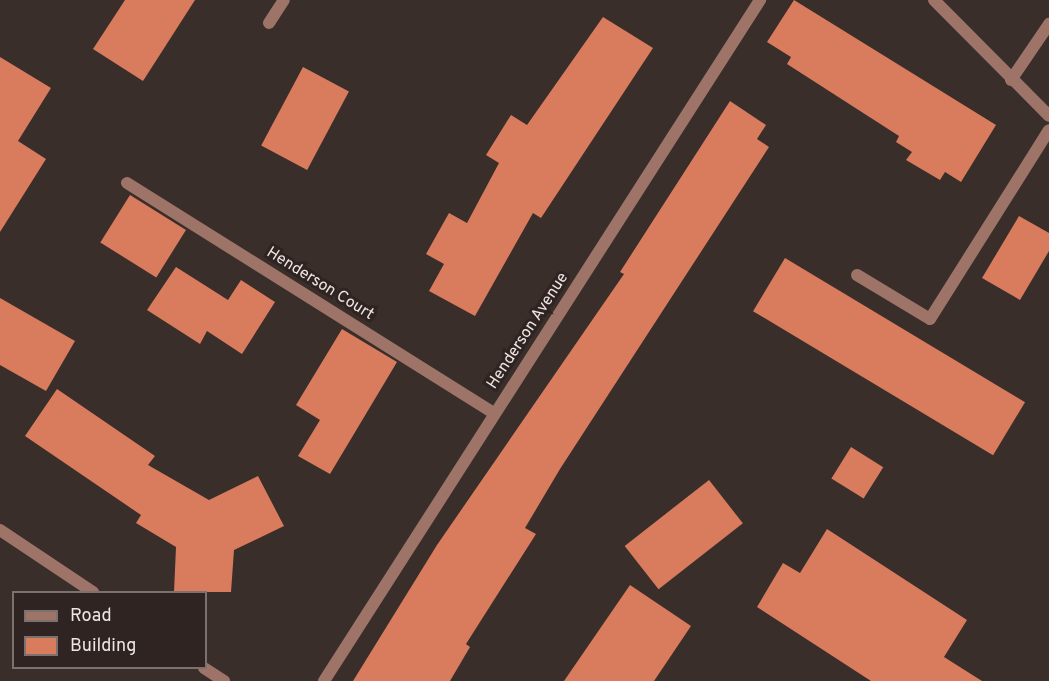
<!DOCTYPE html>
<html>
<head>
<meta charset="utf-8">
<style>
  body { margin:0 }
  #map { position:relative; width:1049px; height:681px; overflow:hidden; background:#3a2e2b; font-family:Overpass,sans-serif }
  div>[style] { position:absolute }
  .building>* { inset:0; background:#d97b5d; transform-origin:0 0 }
  .service>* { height:12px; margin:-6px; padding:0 6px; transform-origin:6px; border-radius:6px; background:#9d7467 }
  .minor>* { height:12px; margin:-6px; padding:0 6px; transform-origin:6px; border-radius:6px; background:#9d7467 }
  span { translate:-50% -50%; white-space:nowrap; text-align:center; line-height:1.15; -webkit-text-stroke:6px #2f2421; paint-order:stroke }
  .street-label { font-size:16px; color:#eee6e4 }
  .legend { position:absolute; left:12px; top:591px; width:195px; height:78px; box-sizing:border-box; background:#2f2421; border:2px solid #7b726f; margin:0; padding:8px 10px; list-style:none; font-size:18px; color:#eee6e4 }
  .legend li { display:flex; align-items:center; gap:12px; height:30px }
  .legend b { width:30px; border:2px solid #7b726f }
</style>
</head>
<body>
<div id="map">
  <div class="building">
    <div style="clip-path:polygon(125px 0,195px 0,143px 81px,93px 49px)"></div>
    <div style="clip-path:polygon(794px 0,996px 125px,961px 182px,945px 172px,940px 180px,906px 160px,912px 152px,896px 142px,899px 136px,787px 64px,791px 57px,767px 42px)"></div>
    <div style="clip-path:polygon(603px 17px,653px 48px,541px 218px,533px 213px,475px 316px,429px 291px,444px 264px,426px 254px,449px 213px,467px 223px,499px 163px,486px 155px,511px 115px,527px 125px)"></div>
    <div style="clip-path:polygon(0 57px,51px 88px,18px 141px,46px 159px,0 232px)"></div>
    <div style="left:303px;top:67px;width:52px;height:89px;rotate:28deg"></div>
    <div style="clip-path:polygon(730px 101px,766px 125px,757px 139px,769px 147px,560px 469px,525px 528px,536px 534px,466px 644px,470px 647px,450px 681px,353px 681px,437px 545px,624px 274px,620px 272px)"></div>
    <div style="left:130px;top:195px;width:66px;height:56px;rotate:32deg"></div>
    <div style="clip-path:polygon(1019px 216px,1049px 233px,1049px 251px,1020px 300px,982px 278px)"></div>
    <div style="left:785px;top:258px;width:280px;height:62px;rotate:31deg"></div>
    <div style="clip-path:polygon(176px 267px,228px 300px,241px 280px,275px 302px,242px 354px,207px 331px,200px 344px,147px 310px)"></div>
    <div style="clip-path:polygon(0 298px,75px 341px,46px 391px,0 365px)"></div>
    <div style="clip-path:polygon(342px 329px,397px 362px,330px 474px,298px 456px,320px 420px,296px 405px)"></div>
    <div style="clip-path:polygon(57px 389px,155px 456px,148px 465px,209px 500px,258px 476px,284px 526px,234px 550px,231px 592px,174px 592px,176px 547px,136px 523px,141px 515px,25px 436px)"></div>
    <div style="left:851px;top:447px;width:38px;height:37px;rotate:32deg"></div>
    <div style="left:709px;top:480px;width:55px;height:107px;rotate:52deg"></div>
    <div style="clip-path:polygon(827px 529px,967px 620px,944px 657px,982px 681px,871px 681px,757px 607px,783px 563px,800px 573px)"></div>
    <div style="clip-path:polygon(630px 585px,691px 626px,654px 681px,564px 681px)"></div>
  </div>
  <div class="service">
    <div style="left:857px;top:275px;width:85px;rotate:31.1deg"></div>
    <div style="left:930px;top:319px;width:223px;rotate:-57.8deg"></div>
  </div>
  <div class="minor">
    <div style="left:934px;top:0;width:163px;rotate:45.2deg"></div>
    <div style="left:269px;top:23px;width:27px;rotate:-57deg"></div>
    <div style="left:1011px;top:80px;width:68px;rotate:-55.8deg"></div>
    <div style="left:127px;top:183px;width:434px;rotate:32.1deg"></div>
    <div style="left:0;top:530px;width:112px;rotate:33.7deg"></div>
    <div style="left:204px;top:668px;width:24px;rotate:33deg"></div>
    <div style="left:324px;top:681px;width:809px;rotate:-57.37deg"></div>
  </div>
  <div class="street-label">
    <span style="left:320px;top:284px;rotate:32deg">Henderson Court</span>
    <span style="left:528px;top:331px;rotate:-57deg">Henderson Avenue</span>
  </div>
  <ul class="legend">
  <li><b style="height:8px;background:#9d7467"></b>Road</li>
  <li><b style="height:16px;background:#d97b5d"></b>Building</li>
  </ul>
</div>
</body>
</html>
